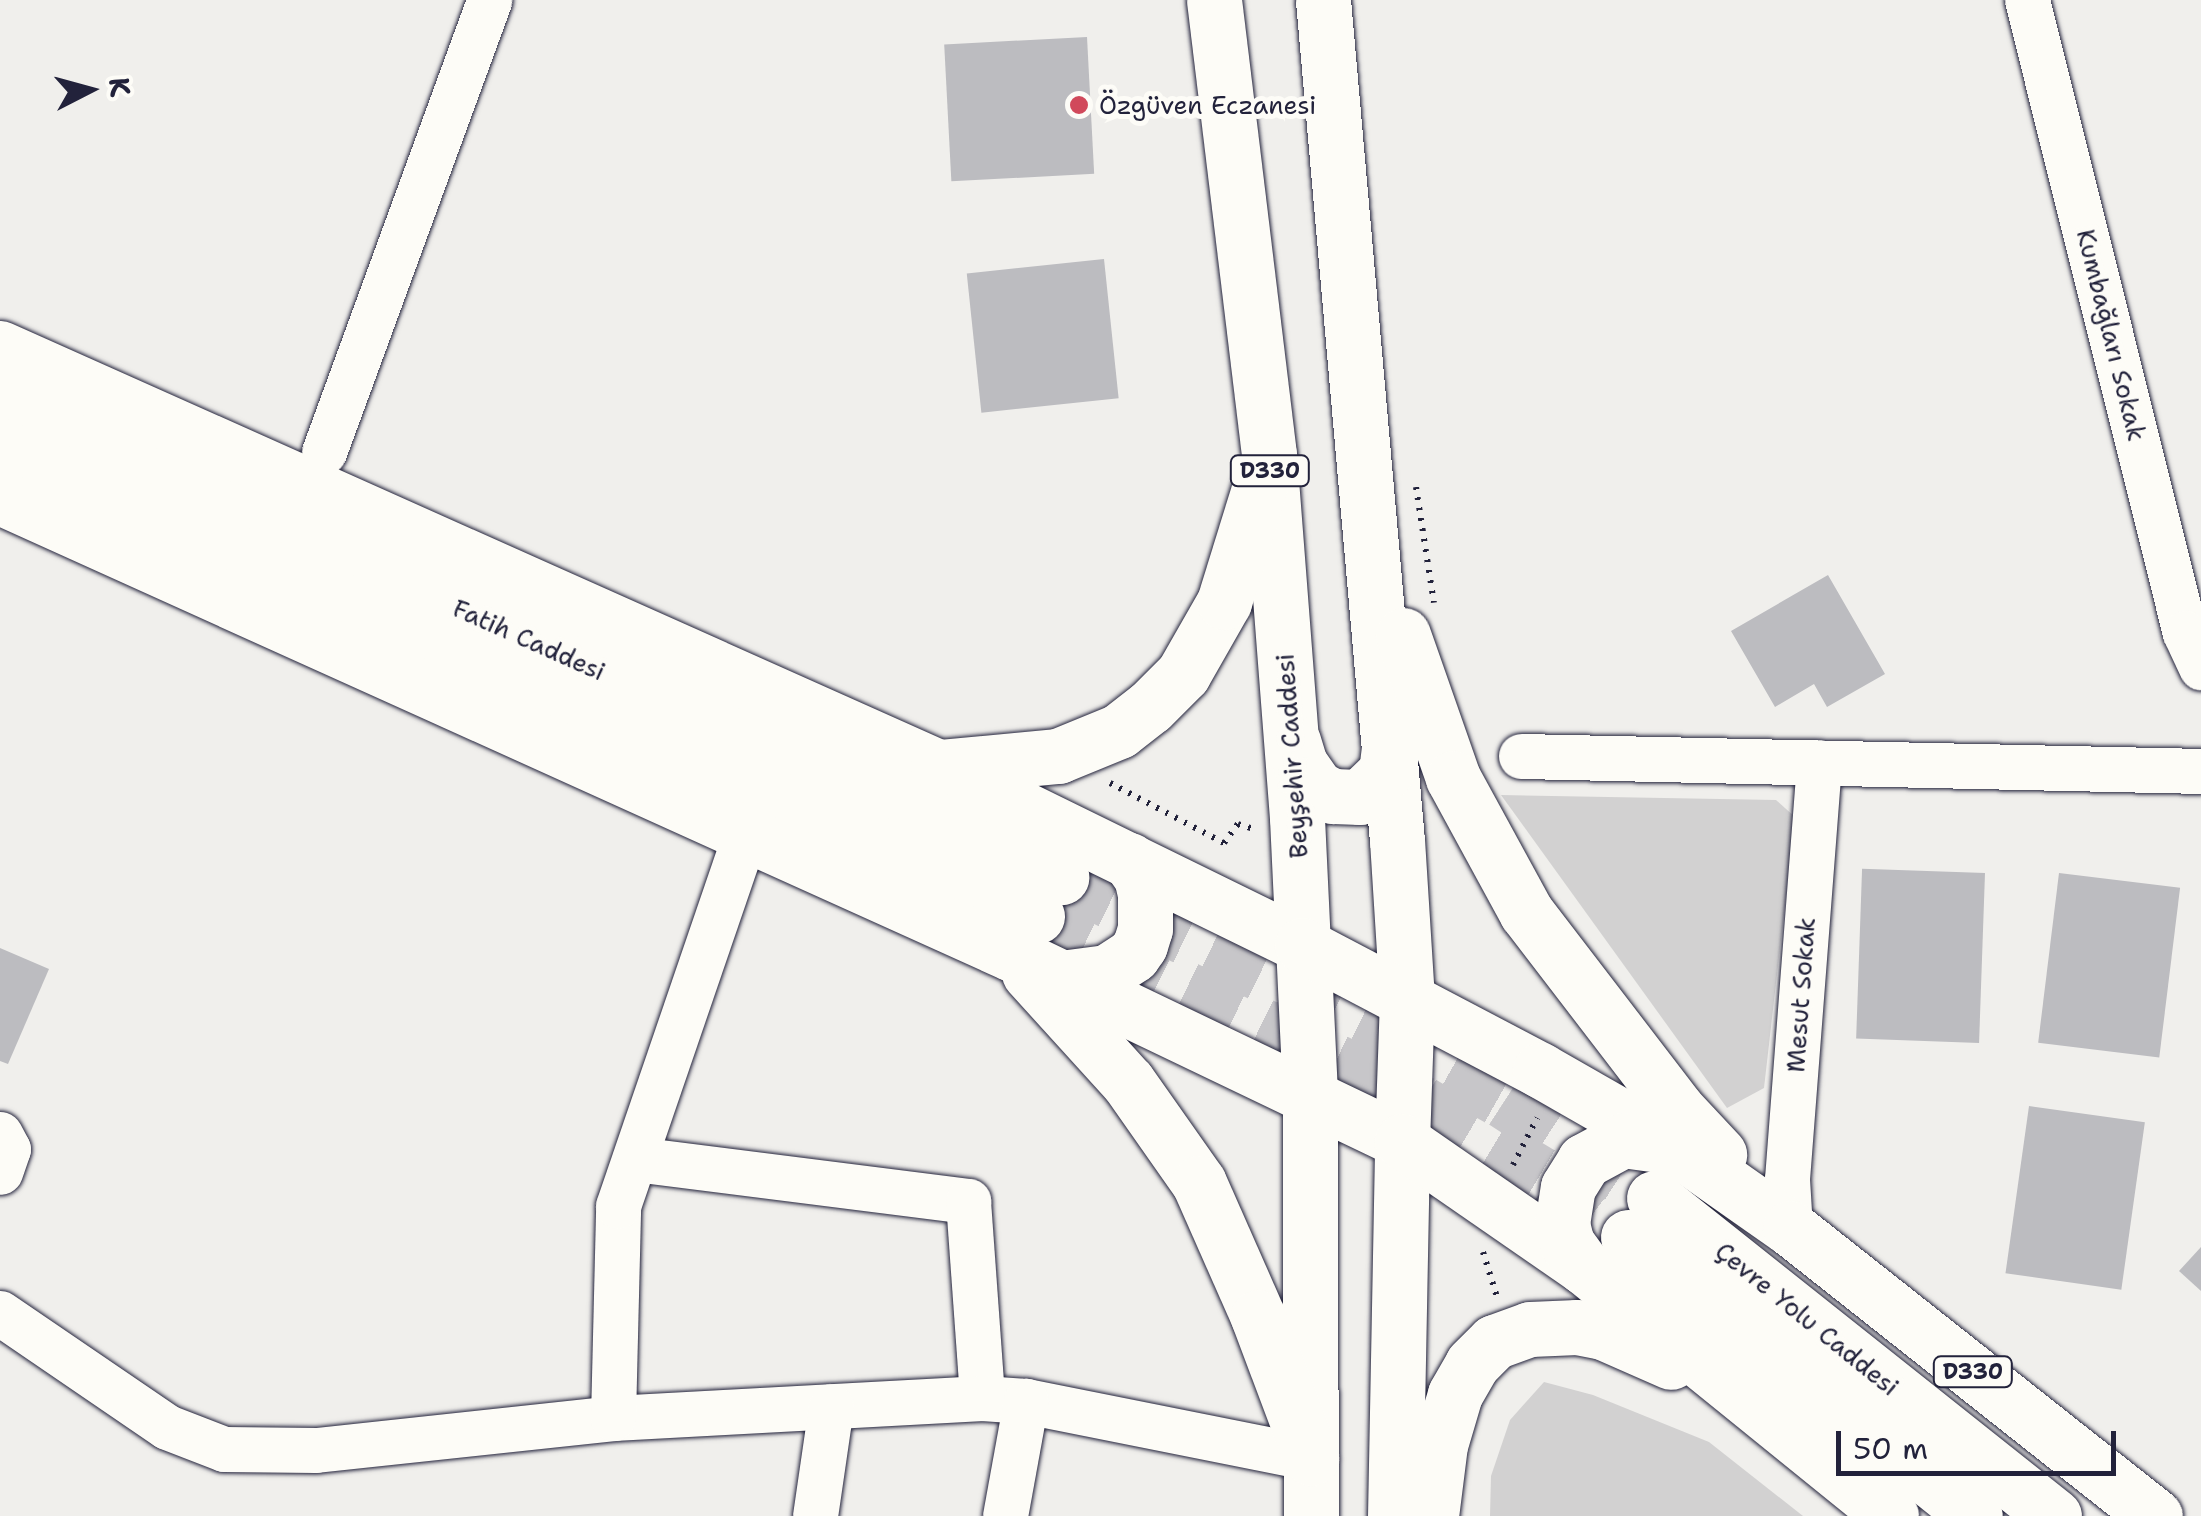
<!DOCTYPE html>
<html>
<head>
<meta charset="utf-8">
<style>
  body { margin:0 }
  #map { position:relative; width:2201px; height:1516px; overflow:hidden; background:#f0efec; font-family:"Shantell Sans",sans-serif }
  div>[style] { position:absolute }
  .green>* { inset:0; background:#d2d1d1 }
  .building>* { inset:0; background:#bcbcc0; transform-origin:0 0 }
  .primary-tunnel>* { height:55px; margin-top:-27.5px; transform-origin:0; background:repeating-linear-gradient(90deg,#c7c6c9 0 55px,transparent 0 83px) }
  .path>* { height:6px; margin-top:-3px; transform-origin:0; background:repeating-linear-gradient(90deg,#22223b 0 2.5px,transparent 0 10.5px) }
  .roads { filter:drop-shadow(0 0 2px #22223b) drop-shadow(0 0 2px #22223b) }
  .minor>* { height:45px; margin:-22.5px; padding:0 22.5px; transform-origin:22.5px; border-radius:22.5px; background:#fdfcf7 }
  .primary>* { height:55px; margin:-27.5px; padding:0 27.5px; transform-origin:27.5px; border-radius:27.5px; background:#fdfcf7 }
  .trunk>* { height:55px; margin:-27.5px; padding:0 27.5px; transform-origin:27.5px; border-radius:27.5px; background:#fdfcf7 }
  .dots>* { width:28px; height:28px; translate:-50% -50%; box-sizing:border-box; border:5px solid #fdfcf7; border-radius:50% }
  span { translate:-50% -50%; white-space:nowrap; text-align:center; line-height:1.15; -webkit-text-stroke:10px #fdfcf7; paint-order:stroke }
  .shield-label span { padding:2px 8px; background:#fdfcf7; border:2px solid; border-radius:8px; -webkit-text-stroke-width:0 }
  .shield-label { font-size:22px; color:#22223b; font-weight:700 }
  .poi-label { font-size:25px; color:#22223b }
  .left { translate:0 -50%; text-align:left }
  .street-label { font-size:25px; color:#22223b }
  .north { position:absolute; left:40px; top:40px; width:100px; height:100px; -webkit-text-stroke:8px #fdfcf7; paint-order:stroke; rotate:84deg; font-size:28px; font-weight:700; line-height:40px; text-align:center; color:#22223b }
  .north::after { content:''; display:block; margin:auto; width:35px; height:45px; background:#22223b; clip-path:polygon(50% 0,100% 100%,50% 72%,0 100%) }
  .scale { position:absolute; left:1836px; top:1431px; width:280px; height:45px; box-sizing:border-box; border:5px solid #22223b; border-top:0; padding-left:12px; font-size:30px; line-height:35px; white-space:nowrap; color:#22223b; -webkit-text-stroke:8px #fdfcf7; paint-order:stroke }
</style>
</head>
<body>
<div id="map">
  <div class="green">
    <div style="clip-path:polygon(1501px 795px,1776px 800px,1795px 817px,1764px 1088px,1727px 1108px)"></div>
    <div style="clip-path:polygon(1544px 1382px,1593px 1395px,1709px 1442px,1803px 1516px,1490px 1516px,1491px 1476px,1510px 1420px)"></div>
  </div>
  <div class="building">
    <div style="left:1087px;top:37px;width:137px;height:143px;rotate:87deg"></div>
    <div style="left:1104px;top:259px;width:140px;height:138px;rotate:84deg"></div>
    <div style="clip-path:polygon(1828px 575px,1885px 674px,1827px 707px,1814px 684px,1775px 707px,1731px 631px)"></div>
    <div style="left:1985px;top:873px;width:170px;height:123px;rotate:92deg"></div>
    <div style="left:2059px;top:873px;width:122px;height:171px;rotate:7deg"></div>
    <div style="clip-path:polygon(0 948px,49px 969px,8px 1064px,0 1061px)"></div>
    <div style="left:2029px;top:1106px;width:117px;height:169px;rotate:8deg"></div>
    <div style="clip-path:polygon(2201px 1247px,2201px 1291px,2179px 1271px)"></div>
  </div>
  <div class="primary-tunnel">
    <div style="left:1061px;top:877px;width:352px;rotate:25.8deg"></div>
    <div style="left:1378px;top:1030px;width:145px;rotate:29.4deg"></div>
    <div style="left:1504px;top:1101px;width:179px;rotate:32.9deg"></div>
    <div style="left:1037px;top:916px;width:428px;rotate:25.9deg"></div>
    <div style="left:1422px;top:1103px;width:149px;rotate:30.7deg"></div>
    <div style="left:1550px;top:1179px;width:97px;rotate:36.6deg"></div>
  </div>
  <div class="path">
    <div style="left:1416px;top:487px;width:117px;rotate:81.2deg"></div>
    <div style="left:1110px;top:783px;width:129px;rotate:27.8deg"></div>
    <div style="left:1224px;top:843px;width:24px;rotate:-54deg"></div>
    <div style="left:1238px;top:824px;width:16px;rotate:18deg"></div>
    <div style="left:1513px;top:1165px;width:53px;rotate:-62.9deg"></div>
    <div style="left:1483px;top:1252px;width:47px;rotate:72.7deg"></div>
  </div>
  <div class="roads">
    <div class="minor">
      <div style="left:2027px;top:0;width:652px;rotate:75.99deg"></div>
      <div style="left:2185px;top:633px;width:38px;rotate:65deg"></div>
      <div style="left:324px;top:452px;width:481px;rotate:-69.9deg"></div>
      <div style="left:1521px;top:756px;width:680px;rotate:1.26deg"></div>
      <div style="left:0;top:1134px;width:17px;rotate:62deg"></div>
      <div style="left:8px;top:1149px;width:24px;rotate:109deg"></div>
      <div style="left:635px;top:1159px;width:336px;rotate:7.2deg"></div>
      <div style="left:968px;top:1201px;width:197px;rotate:85.9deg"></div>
      <div style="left:1790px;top:1228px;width:49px;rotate:-93.5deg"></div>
      <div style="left:1787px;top:1179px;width:418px;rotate:-85.6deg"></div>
      <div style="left:0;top:1313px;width:202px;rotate:34.3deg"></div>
      <div style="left:167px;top:1427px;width:61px;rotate:21.1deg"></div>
      <div style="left:224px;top:1449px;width:92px;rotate:0.6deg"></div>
      <div style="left:316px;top:1450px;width:299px;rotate:-6.1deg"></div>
      <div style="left:613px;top:1418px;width:370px;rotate:-3.1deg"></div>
      <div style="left:982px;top:1398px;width:44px;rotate:3.9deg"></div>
      <div style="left:1026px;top:1401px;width:291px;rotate:11.3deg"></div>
      <div style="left:613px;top:1418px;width:212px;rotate:-88.6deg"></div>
      <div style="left:618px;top:1206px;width:394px;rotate:-71.1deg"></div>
      <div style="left:815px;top:1516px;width:111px;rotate:-81.7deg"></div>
      <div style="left:1005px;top:1516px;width:117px;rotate:-79.7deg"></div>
    </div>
    <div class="primary">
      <div style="left:0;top:397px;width:288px;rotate:25.5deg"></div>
      <div style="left:260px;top:521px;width:877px;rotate:23.96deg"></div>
      <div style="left:0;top:445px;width:1139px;rotate:24.43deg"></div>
      <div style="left:1310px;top:1096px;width:420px;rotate:89.9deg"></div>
      <div style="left:1395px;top:1516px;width:375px;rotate:-88.9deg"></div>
    </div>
    <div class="trunk">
      <div style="left:1214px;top:0;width:457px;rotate:83.1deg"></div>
      <div style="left:1269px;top:454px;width:365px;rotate:85.6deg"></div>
      <div style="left:1297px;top:818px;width:278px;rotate:87.3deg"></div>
      <div style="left:1323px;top:0;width:843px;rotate:84.97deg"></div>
      <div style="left:1397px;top:840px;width:159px;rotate:86.4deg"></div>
      <div style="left:1407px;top:999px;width:142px;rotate:92deg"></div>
      <div style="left:0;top:348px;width:1027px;rotate:24.07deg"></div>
      <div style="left:938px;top:767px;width:405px;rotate:26.1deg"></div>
      <div style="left:1302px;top:945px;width:269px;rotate:27.7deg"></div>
      <div style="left:1540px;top:1070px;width:157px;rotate:29.8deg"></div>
      <div style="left:1676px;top:1148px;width:139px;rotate:35.1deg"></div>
      <div style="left:1790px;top:1228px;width:465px;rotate:38.3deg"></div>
      <div style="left:0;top:497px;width:1108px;rotate:24.3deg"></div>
      <div style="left:1010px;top:953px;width:435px;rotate:25.6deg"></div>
      <div style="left:1402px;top:1141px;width:221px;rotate:34.7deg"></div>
      <div style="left:1584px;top:1267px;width:395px;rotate:39deg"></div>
      <div style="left:1403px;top:635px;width:151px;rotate:70.7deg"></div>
      <div style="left:1453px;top:778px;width:153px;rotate:61.4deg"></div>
      <div style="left:1526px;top:912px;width:248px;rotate:52.5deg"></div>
      <div style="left:1677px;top:1109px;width:62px;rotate:47deg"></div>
      <div style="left:1293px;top:741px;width:24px;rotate:73deg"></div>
      <div style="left:1300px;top:764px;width:29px;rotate:55deg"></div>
      <div style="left:1317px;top:788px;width:18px;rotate:27deg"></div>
      <div style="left:1333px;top:796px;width:27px;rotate:2deg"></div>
      <div style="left:1360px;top:797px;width:36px;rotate:-44deg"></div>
      <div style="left:1386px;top:772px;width:31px;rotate:-83deg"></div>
      <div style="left:941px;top:767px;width:118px;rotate:-5.4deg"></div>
      <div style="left:1058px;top:756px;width:66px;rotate:-22.3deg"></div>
      <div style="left:1119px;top:731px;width:39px;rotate:-38deg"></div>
      <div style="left:1150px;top:707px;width:47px;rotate:-45deg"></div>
      <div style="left:1183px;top:674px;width:83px;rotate:-60.3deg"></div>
      <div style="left:1224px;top:602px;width:121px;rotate:-72.8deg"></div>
      <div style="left:1029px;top:973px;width:147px;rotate:47.8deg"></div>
      <div style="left:1128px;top:1082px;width:123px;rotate:54.9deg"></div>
      <div style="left:1199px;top:1183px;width:146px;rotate:66.2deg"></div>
      <div style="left:1258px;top:1317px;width:151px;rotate:69.4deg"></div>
      <div style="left:1061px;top:978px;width:46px;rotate:-7.4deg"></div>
      <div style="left:1107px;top:972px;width:31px;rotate:-33deg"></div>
      <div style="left:1133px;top:955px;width:12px;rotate:-55deg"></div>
      <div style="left:1140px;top:945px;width:17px;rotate:-73deg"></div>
      <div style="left:1145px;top:929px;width:35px;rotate:-90deg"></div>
      <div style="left:1145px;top:894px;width:17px;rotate:-103deg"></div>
      <div style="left:1141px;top:877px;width:21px;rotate:-125deg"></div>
      <div style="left:1654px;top:1198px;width:511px;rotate:38.48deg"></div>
      <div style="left:1628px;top:1237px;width:445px;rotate:38.8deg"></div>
      <div style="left:1584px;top:1267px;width:29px;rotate:-126deg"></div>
      <div style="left:1567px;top:1244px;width:21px;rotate:-104deg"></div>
      <div style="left:1562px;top:1224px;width:37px;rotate:-81deg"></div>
      <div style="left:1568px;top:1187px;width:31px;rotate:-58deg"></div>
      <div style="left:1584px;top:1161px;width:44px;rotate:-28.3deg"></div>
      <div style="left:1623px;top:1140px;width:51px;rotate:7.8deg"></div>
      <div style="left:1431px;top:1516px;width:72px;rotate:-82.8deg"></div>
      <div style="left:1440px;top:1445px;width:53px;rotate:-73.6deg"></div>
      <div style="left:1455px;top:1394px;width:34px;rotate:-60deg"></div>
      <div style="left:1472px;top:1364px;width:31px;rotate:-45deg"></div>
      <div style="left:1494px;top:1342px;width:38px;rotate:-20deg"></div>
      <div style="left:1530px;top:1329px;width:47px;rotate:-2.4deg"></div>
      <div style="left:1577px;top:1327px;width:26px;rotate:11deg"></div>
      <div style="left:1603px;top:1332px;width:74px;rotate:23.8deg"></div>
    </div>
  </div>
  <div class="dots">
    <div style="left:1079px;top:105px;background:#d1495b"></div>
  </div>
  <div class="shield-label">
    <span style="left:1270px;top:471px">D330</span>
    <span style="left:1973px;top:1372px">D330</span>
  </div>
  <div class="poi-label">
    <span class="left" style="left:1099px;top:105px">Özgüven Eczanesi</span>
  </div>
  <div class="street-label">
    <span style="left:2111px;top:335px;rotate:76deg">Kumbağları Sokak</span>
    <span style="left:529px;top:640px;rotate:24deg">Fatih Caddesi</span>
    <span style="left:1292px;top:756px;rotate:-94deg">Beyşehir Caddesi</span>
    <span style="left:1801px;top:995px;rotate:-86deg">Mesut Sokak</span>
    <span style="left:1807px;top:1319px;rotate:39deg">Çevre Yolu Caddesi</span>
  </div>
  <div class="north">K</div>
  <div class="scale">50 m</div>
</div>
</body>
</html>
